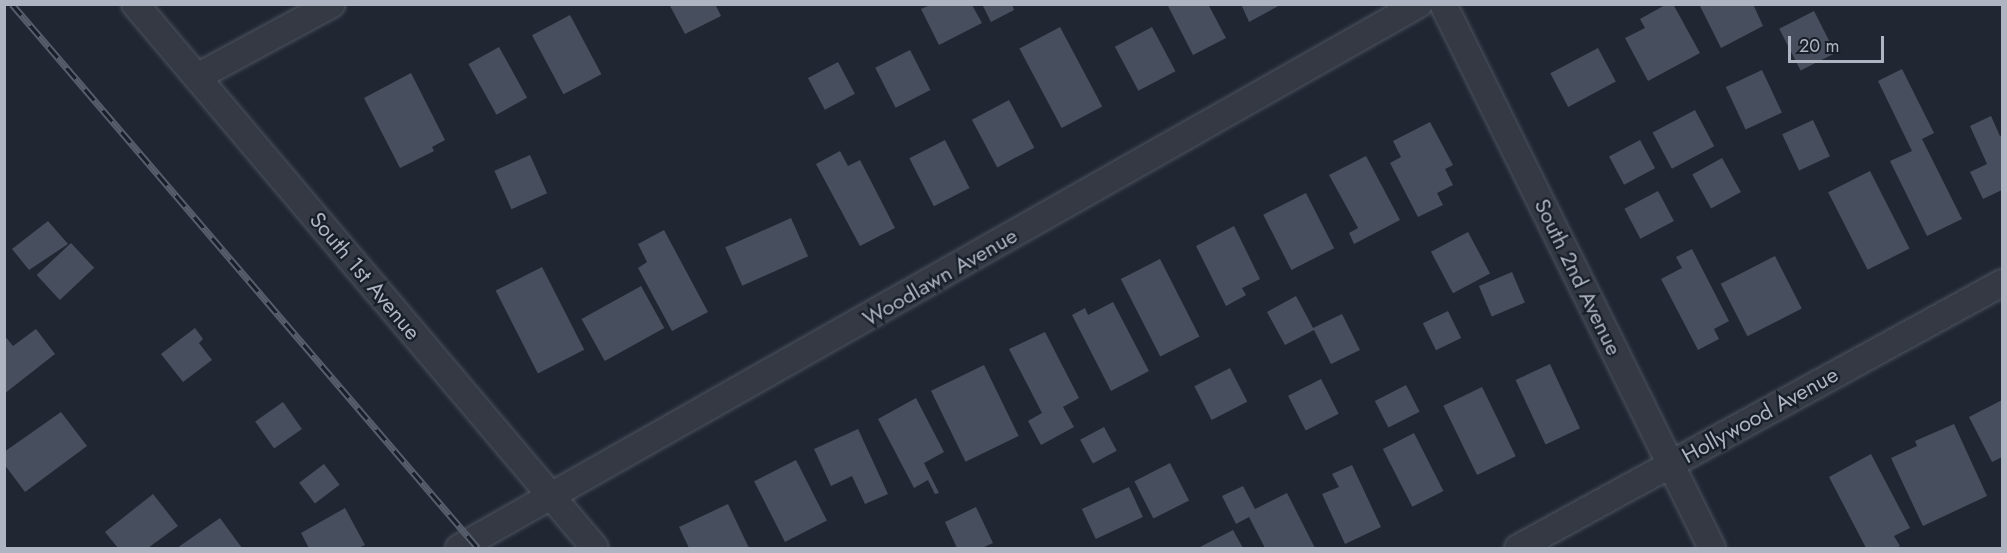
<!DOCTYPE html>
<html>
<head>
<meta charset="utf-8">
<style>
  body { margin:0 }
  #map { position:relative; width:2007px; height:553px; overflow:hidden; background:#202733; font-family:Jost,sans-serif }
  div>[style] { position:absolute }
  .building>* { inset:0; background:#474e5d; transform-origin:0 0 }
  .roads { filter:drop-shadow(0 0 2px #4e545f) drop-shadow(0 0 2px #4e545f) }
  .street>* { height:26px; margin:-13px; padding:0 13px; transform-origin:13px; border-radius:13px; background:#343944 }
  .rail>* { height:7px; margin-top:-3.5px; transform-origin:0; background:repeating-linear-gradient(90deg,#191f29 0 14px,#565d6b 0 28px); box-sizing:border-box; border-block:2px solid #565d6b }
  span { translate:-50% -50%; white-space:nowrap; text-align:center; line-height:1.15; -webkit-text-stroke:4.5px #191f29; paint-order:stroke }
  .street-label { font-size:22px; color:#aeb4c1 }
  .frame { position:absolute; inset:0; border:6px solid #aeb4c1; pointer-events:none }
  .scale { position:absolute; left:1788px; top:36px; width:96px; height:27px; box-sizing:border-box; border:3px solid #aeb4c1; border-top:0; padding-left:8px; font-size:18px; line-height:21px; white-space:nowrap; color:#aeb4c1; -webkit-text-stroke:4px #191f29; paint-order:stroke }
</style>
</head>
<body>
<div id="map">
  <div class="building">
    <div style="clip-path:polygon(669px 4px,715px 4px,721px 16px,685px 34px)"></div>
    <div style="clip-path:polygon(982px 4px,1012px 4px,1014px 10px,991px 22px)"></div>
    <div style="clip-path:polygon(1167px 4px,1208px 4px,1226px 38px,1193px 55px)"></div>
    <div style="clip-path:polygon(1241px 4px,1282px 4px,1249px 22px)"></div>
    <div style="clip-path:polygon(1667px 4px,1673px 4px,1700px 53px,1648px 81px,1625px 38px,1645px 28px,1640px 19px)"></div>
    <div style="clip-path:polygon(1699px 4px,1753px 4px,1763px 26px,1721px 48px)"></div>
    <div style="clip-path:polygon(930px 5px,972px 5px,982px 23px,939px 45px,921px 9px)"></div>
    <div style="left:1814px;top:11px;width:47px;height:39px;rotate:63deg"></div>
    <div style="left:570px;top:15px;width:67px;height:43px;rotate:62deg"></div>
    <div style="left:1060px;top:27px;width:90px;height:46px;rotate:62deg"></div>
    <div style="left:1152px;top:27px;width:50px;height:42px;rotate:62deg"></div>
    <div style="left:499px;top:47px;width:58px;height:35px;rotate:61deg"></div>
    <div style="left:1598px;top:48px;width:38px;height:54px;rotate:62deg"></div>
    <div style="left:910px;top:50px;width:45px;height:39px;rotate:63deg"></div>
    <div style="left:838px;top:62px;width:36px;height:34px;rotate:62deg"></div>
    <div style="clip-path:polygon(1902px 69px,1934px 133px,1922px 139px,1962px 219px,1927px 236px,1890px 161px,1912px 151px,1878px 81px)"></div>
    <div style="left:1762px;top:70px;width:47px;height:40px;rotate:65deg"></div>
    <div style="clip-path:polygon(411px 73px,445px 140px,432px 147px,434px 151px,400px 168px,364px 98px)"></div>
    <div style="left:1009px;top:100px;width:54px;height:42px;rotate:62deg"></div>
    <div style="left:1695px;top:110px;width:41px;height:48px;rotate:62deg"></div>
    <div style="clip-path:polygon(1991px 116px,2000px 136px,2002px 135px,2002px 190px,1983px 199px,1970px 172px,1987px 164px,1970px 126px)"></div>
    <div style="left:1813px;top:120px;width:40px;height:34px;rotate:65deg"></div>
    <div style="clip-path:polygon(1430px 122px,1453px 165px,1445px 169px,1453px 185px,1437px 193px,1443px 205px,1418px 217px,1390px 163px,1401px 157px,1393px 141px)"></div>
    <div style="left:945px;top:140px;width:54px;height:40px;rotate:63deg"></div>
    <div style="left:1640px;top:140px;width:32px;height:35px;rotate:62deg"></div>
    <div style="clip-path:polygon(840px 151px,848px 166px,860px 160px,895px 228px,860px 246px,816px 164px)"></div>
    <div style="left:530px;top:155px;width:42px;height:39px;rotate:66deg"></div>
    <div style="clip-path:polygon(1366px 156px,1400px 220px,1354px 244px,1349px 233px,1358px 228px,1329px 175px)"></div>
    <div style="left:1722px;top:158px;width:39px;height:34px;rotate:61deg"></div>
    <div style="left:1870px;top:171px;width:87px;height:47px;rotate:63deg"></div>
    <div style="left:1658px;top:191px;width:34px;height:38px;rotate:62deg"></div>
    <div style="left:1306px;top:193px;width:62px;height:48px;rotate:63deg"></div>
    <div style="left:791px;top:218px;width:42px;height:72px;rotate:66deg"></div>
    <div style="clip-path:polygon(48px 221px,68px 244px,29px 270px,12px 249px)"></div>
    <div style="clip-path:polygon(1234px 226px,1260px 279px,1242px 288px,1246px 295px,1226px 306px,1196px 246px)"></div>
    <div style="clip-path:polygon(664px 230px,708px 312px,672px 331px,638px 268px,647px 262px,638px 244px)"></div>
    <div style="left:1468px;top:232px;width:47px;height:42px;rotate:62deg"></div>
    <div style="left:71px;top:243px;width:34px;height:47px;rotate:47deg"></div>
    <div style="clip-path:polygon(1692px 249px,1729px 321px,1714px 329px,1719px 339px,1698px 350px,1661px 279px,1682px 268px,1676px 257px)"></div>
    <div style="left:1775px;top:256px;width:59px;height:61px;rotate:63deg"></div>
    <div style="left:1160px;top:259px;width:87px;height:44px;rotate:63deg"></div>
    <div style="left:542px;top:267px;width:93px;height:52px;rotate:63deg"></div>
    <div style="left:1512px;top:272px;width:33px;height:36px;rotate:67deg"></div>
    <div style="left:641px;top:286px;width:48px;height:68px;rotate:61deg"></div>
    <div style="clip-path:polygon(1296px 296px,1313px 328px,1342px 314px,1360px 350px,1331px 364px,1314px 330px,1285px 345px,1267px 312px)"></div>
    <div style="clip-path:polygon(1113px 302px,1149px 371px,1111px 391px,1072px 315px,1085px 308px,1088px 315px)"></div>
    <div style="left:1448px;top:311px;width:30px;height:28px;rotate:64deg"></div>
    <div style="clip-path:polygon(195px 328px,203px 339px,199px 343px,212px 360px,183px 382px,161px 354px)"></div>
    <div style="clip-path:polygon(36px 329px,55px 354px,4px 394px,4px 335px,13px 346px)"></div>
    <div style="clip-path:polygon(1045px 332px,1079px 398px,1063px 407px,1074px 427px,1041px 445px,1028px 421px,1042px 413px,1009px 349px)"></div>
    <div style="left:1550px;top:364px;width:71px;height:38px;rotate:65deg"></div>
    <div style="left:984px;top:365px;width:79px;height:59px;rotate:64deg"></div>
    <div style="left:1230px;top:368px;width:38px;height:40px;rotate:63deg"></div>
    <div style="left:1321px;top:379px;width:39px;height:37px;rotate:63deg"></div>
    <div style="left:1406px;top:385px;width:30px;height:35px;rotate:63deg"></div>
    <div style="left:1482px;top:387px;width:77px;height:43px;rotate:64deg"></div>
    <div style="clip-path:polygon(916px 398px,944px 452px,924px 463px,939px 493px,935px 494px,928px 480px,914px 488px,878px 419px)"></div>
    <div style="clip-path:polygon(2002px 400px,2002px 457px,1992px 462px,1969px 417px)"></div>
    <div style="left:283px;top:402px;width:33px;height:34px;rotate:55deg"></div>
    <div style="clip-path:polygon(61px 412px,87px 446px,25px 492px,4px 464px,4px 452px)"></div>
    <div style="clip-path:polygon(1954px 424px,1987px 496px,1923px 526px,1891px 458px,1917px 446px,1915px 441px)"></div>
    <div style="left:1104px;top:427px;width:27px;height:27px;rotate:62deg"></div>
    <div style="clip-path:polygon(858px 429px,888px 494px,865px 504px,852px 476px,831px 486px,814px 449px)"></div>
    <div style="left:1414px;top:433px;width:65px;height:35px;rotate:63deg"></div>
    <div style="clip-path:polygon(1871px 454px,1910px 528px,1894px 536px,1900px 546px,1896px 548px,1866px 548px,1829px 477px)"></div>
    <div style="left:796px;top:460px;width:68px;height:47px;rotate:63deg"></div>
    <div style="left:1170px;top:463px;width:42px;height:40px;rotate:63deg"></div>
    <div style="left:324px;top:464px;width:26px;height:31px;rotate:53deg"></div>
    <div style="clip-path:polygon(1352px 465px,1381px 527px,1345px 544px,1322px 494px,1339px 487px,1332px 474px)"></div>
    <div style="clip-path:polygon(1243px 486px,1255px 509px,1287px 493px,1315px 548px,1265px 548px,1249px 517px,1236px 524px,1222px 496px)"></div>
    <div style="left:1129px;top:487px;width:33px;height:52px;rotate:65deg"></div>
    <div style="clip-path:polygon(153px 494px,178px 526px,148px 548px,118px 548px,105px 532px)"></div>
    <div style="clip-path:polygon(728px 504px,749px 548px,689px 548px,679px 527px)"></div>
    <div style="clip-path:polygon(976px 507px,993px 543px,982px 548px,957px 548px,945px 522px)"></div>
    <div style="clip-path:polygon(345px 508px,365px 545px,358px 548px,309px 548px,301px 533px)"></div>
    <div style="clip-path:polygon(220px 518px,242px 548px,177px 548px)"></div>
    <div style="clip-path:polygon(1233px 530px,1243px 548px,1198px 548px)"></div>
  </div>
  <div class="roads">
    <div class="street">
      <div style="left:135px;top:4px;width:712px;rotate:49.78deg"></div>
      <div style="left:1443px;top:4px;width:607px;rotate:63.69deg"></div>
      <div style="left:197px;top:77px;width:153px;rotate:-28.4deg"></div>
      <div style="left:459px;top:548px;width:1103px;rotate:-29.54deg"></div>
      <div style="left:1518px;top:548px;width:552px;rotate:-28.7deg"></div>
    </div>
  </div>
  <div class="rail">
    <div style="left:12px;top:4px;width:716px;rotate:49.42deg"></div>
  </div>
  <div class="street-label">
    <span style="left:365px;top:276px;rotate:50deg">South 1st Avenue</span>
    <span style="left:940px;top:277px;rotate:-30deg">Woodlawn Avenue</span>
    <span style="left:1578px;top:277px;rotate:64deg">South 2nd Avenue</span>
    <span style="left:1760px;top:415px;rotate:-29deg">Hollywood Avenue</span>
  </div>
  <div class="frame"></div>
  <div class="scale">20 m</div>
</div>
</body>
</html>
